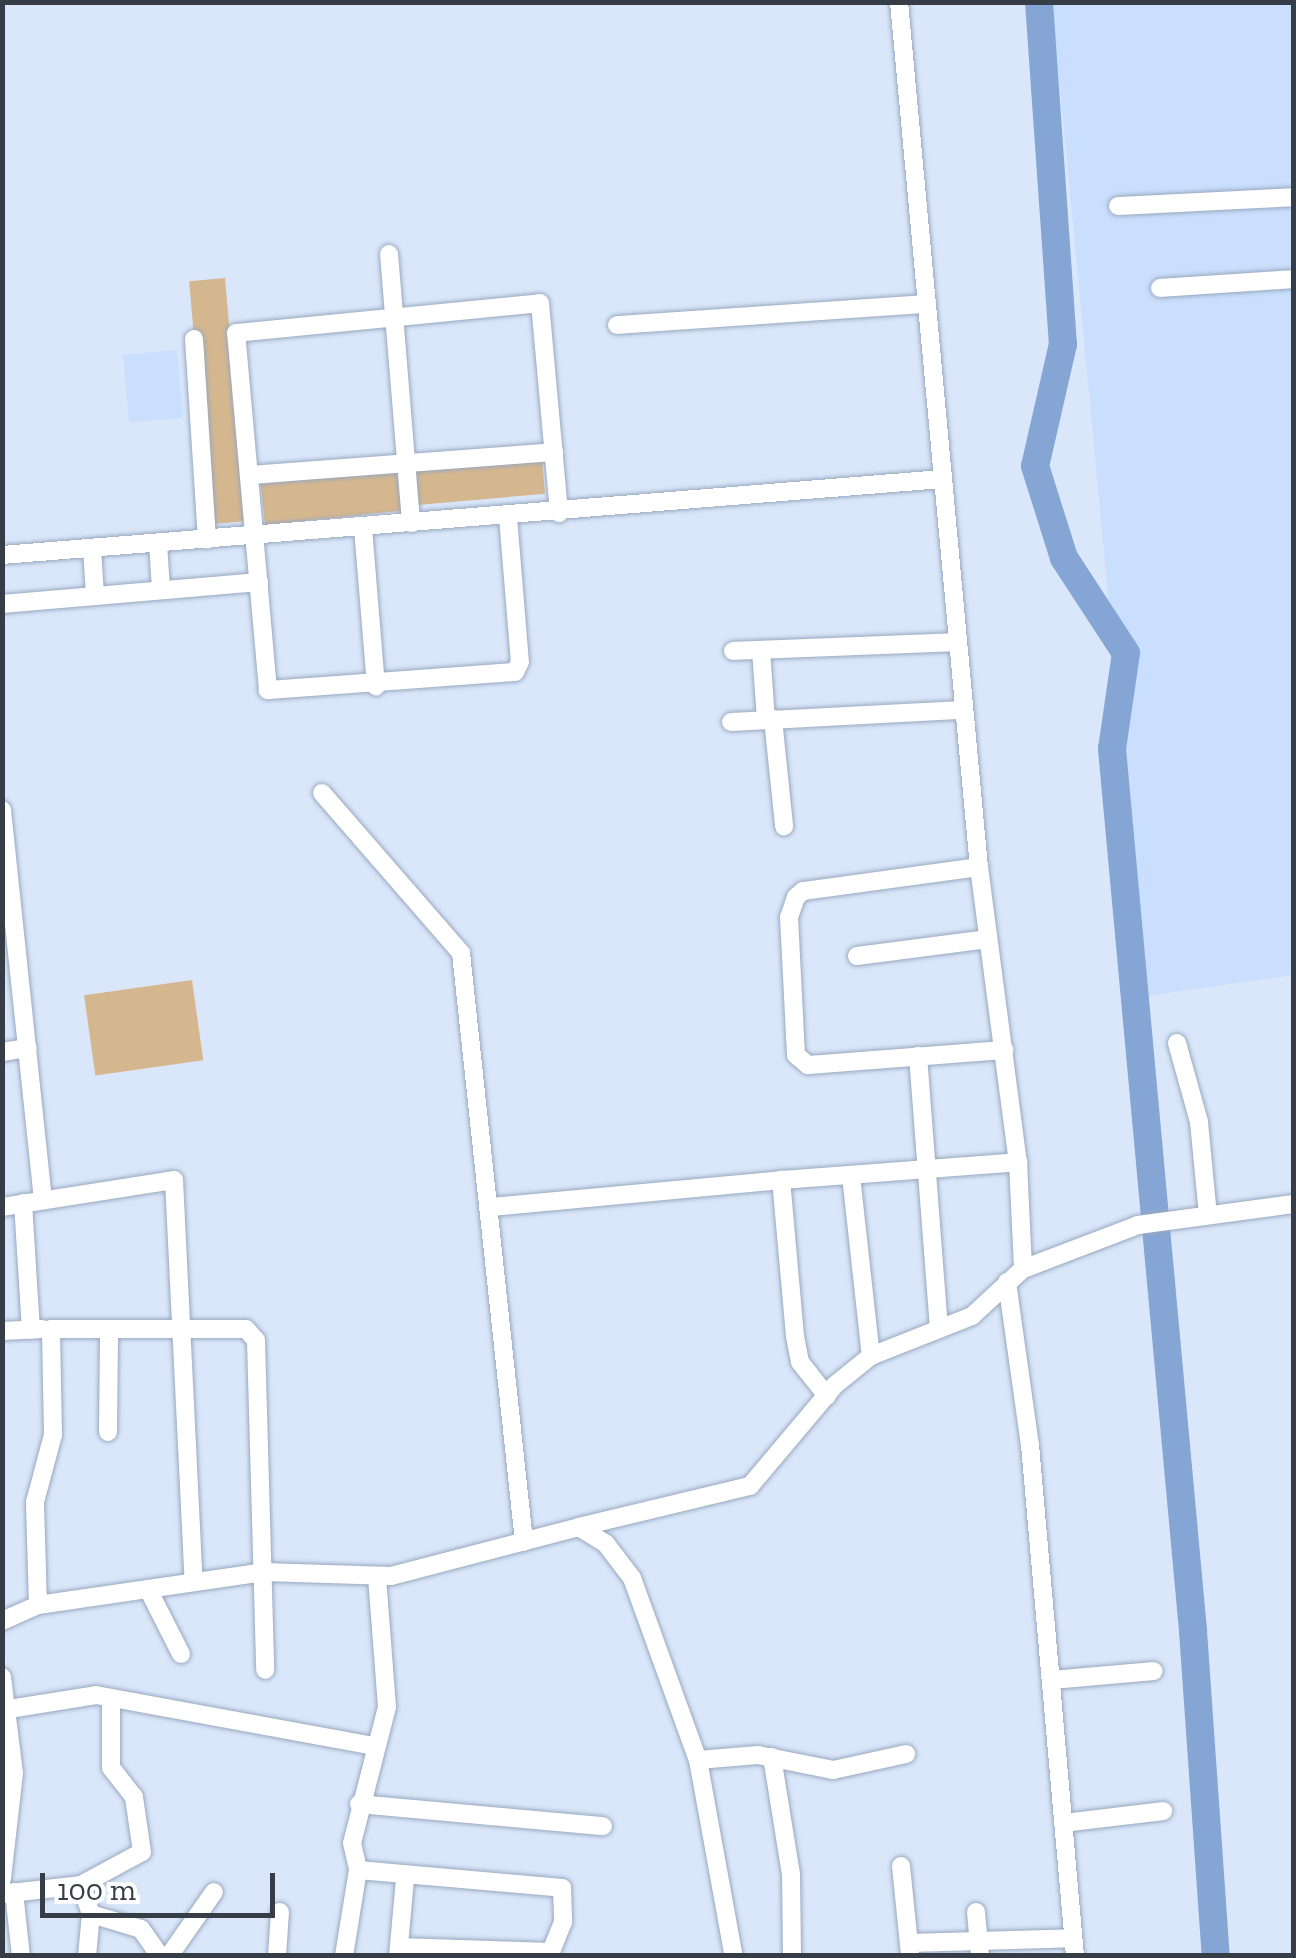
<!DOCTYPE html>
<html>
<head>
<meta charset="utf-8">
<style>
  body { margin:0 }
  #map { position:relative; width:1296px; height:1958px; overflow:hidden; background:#dae7fa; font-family:"Zilla Slab",serif }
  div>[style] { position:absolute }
  .built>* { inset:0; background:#cadffd; transform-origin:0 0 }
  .green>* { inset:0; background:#d5b78f; transform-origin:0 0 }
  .river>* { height:28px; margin:-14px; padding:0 14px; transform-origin:14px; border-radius:14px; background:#85a6d5 }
  .roads { filter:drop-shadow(0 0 2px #98a8bf) drop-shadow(0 0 2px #98a8bf) }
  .minor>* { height:18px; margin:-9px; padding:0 9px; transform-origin:9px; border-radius:9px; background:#fff }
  span { translate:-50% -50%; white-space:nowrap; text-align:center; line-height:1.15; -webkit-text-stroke:9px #fff; paint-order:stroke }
  .frame { position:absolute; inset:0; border:5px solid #363d46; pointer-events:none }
  .scale { position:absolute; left:40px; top:1873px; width:235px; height:45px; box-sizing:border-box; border:5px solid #363d46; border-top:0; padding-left:12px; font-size:30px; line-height:35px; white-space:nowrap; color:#363d46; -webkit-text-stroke:8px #fff; paint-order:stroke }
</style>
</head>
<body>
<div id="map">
  <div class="built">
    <div style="clip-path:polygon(1052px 3px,1293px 3px,1293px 975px,1146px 996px)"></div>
    <div style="left:177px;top:350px;width:68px;height:54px;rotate:85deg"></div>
  </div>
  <div class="green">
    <div style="left:225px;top:278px;width:244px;height:36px;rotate:85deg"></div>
    <div style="left:542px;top:460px;width:34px;height:128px;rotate:85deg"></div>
    <div style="left:397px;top:470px;width:41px;height:137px;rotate:84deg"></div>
    <div style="left:192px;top:980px;width:81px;height:109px;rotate:82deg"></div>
  </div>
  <div class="river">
    <div style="left:1039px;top:2px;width:343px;rotate:86deg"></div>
    <div style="left:1063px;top:344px;width:125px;rotate:102.9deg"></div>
    <div style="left:1035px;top:466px;width:96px;rotate:72.5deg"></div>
    <div style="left:1064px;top:558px;width:113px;rotate:56.9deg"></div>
    <div style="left:1126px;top:653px;width:97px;rotate:98.3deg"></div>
    <div style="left:1112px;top:749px;width:886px;rotate:84.75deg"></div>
    <div style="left:1193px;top:1631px;width:326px;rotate:86deg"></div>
  </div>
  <div class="roads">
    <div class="minor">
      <div style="left:899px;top:2px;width:869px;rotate:84.72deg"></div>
      <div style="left:979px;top:867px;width:298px;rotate:82.5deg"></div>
      <div style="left:1018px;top:1162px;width:107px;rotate:87.3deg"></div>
      <div style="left:1118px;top:206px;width:176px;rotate:-2.9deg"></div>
      <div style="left:389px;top:254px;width:270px;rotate:85.3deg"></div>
      <div style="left:1160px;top:288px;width:134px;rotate:-3.8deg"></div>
      <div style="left:617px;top:325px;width:309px;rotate:-3.9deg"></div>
      <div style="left:194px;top:339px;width:201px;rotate:86.3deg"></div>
      <div style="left:249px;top:475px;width:306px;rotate:-4.3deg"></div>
      <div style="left:508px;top:517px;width:145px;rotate:85.3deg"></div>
      <div style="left:520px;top:662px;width:11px;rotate:117deg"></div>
      <div style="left:515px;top:672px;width:248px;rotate:175.8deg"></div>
      <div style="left:268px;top:690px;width:358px;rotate:-95.1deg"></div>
      <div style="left:236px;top:333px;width:305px;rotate:-5.6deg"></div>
      <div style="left:540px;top:303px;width:211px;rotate:84.8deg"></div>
      <div style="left:363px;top:528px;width:159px;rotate:85.3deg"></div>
      <div style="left:158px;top:543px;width:47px;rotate:86.3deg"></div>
      <div style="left:92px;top:548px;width:48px;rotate:86.4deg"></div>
      <div style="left:2px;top:555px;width:943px;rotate:-4.62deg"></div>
      <div style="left:2px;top:604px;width:258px;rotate:-4.9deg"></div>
      <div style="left:761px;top:650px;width:69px;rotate:85.9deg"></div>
      <div style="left:733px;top:651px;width:224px;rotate:-2.3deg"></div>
      <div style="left:773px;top:719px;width:108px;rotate:84.1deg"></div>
      <div style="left:731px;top:722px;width:232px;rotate:-3deg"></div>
      <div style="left:322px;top:793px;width:212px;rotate:49deg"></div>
      <div style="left:461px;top:953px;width:592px;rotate:83.89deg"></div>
      <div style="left:2px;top:810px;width:391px;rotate:84deg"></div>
      <div style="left:979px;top:867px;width:178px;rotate:172.2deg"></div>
      <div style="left:803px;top:891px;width:9px;rotate:139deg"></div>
      <div style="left:796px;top:897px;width:21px;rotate:109deg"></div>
      <div style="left:789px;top:917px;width:138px;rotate:87.1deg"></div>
      <div style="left:796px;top:1055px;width:16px;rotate:40deg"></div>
      <div style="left:808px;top:1065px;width:197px;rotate:-4.4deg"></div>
      <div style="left:857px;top:956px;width:132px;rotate:-7.4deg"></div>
      <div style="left:1177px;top:1043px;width:82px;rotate:74.4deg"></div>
      <div style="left:1199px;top:1122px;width:93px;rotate:84.5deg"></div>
      <div style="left:2px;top:1052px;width:26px;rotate:-9deg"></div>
      <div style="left:918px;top:1056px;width:273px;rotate:85.6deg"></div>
      <div style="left:851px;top:1176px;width:181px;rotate:83.7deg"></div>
      <div style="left:23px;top:1203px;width:127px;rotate:86.4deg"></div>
      <div style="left:2px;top:1207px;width:174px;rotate:-8.9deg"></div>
      <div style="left:174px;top:1180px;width:402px;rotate:87.2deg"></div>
      <div style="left:492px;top:1207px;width:290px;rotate:-5.3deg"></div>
      <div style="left:1007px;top:1282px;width:165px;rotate:82deg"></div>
      <div style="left:1030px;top:1445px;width:513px;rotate:84.97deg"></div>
      <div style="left:2px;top:1331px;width:40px;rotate:-2.9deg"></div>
      <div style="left:827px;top:1396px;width:43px;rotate:-128.5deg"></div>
      <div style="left:800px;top:1362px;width:26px;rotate:-101deg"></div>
      <div style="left:795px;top:1336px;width:157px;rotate:-95.1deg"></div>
      <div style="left:781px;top:1180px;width:238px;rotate:-4.3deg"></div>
      <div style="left:108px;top:1432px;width:102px;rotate:-89.4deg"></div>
      <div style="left:579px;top:1527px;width:176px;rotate:-13.5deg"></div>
      <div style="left:750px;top:1486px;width:132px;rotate:-49.9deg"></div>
      <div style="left:835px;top:1385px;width:46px;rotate:-38.9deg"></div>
      <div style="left:871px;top:1356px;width:109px;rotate:-21.6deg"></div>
      <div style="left:972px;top:1316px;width:69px;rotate:-42.7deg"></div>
      <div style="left:1023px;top:1269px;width:123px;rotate:-20.9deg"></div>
      <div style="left:1138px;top:1225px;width:157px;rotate:-7.7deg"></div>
      <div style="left:377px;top:1577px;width:130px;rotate:85.6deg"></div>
      <div style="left:387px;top:1707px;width:140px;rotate:104.4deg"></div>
      <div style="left:352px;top:1843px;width:28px;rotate:77deg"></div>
      <div style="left:358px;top:1870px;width:205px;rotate:5deg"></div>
      <div style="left:562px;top:1888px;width:34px;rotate:88deg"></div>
      <div style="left:563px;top:1922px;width:32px;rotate:112deg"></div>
      <div style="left:551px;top:1952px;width:152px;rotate:-178.1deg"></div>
      <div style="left:148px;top:1589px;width:73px;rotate:63.1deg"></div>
      <div style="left:38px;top:1605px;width:103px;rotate:-91.7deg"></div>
      <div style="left:35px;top:1502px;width:69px;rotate:-75deg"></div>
      <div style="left:53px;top:1435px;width:106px;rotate:-91.1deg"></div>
      <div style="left:51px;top:1329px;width:195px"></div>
      <div style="left:246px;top:1329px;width:15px;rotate:48deg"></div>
      <div style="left:256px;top:1340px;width:330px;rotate:88.4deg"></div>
      <div style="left:2px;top:1621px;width:39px;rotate:-24deg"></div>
      <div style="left:38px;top:1605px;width:228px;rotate:-8.3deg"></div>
      <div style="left:264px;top:1572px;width:127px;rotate:1.8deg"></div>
      <div style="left:391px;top:1576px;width:194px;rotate:-14.6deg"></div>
      <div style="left:579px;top:1527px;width:32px;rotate:32deg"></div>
      <div style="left:606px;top:1544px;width:43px;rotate:52.6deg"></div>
      <div style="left:632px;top:1578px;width:194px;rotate:70.1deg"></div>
      <div style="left:698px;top:1760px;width:196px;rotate:79.7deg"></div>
      <div style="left:2px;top:1677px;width:97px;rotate:82.9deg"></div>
      <div style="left:14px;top:1773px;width:107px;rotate:96.5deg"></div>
      <div style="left:1052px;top:1680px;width:102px;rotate:-5deg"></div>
      <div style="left:9px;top:1709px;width:88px;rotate:-9.1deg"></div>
      <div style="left:96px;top:1695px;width:284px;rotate:10.4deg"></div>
      <div style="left:772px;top:1757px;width:119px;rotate:80.8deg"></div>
      <div style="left:791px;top:1874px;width:82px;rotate:89.3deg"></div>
      <div style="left:698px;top:1760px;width:60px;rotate:-4.8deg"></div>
      <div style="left:758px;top:1755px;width:76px;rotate:11.3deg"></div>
      <div style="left:833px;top:1770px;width:75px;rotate:-12.4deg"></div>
      <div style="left:359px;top:1804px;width:245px;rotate:5.2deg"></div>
      <div style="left:1063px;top:1823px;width:101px;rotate:-6.8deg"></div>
      <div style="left:901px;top:1866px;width:89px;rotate:84.2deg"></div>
      <div style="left:81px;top:1885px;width:31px;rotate:71deg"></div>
      <div style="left:91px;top:1914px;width:42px;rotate:95.4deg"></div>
      <div style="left:14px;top:1892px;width:64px;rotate:83.8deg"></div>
      <div style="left:2px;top:1894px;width:80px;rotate:-6.5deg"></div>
      <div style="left:81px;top:1885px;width:69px;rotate:-28.4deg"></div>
      <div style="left:142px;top:1852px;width:56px;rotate:-98.3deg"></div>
      <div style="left:134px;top:1797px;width:37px;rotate:-128deg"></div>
      <div style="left:111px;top:1768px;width:70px;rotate:-90deg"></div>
      <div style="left:976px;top:1912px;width:44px;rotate:84.8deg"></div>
      <div style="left:91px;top:1914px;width:52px;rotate:16.7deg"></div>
      <div style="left:141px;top:1929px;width:33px;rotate:55deg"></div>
      <div style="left:909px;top:1943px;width:164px;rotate:-1.7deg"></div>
      <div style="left:169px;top:1956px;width:78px;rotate:-54.9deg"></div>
      <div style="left:277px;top:1956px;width:44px;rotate:-86.1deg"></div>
      <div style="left:344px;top:1956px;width:87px;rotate:-80.8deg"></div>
      <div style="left:398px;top:1956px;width:77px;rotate:-84.8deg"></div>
    </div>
  </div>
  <div class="frame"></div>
  <div class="scale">100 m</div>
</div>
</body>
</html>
